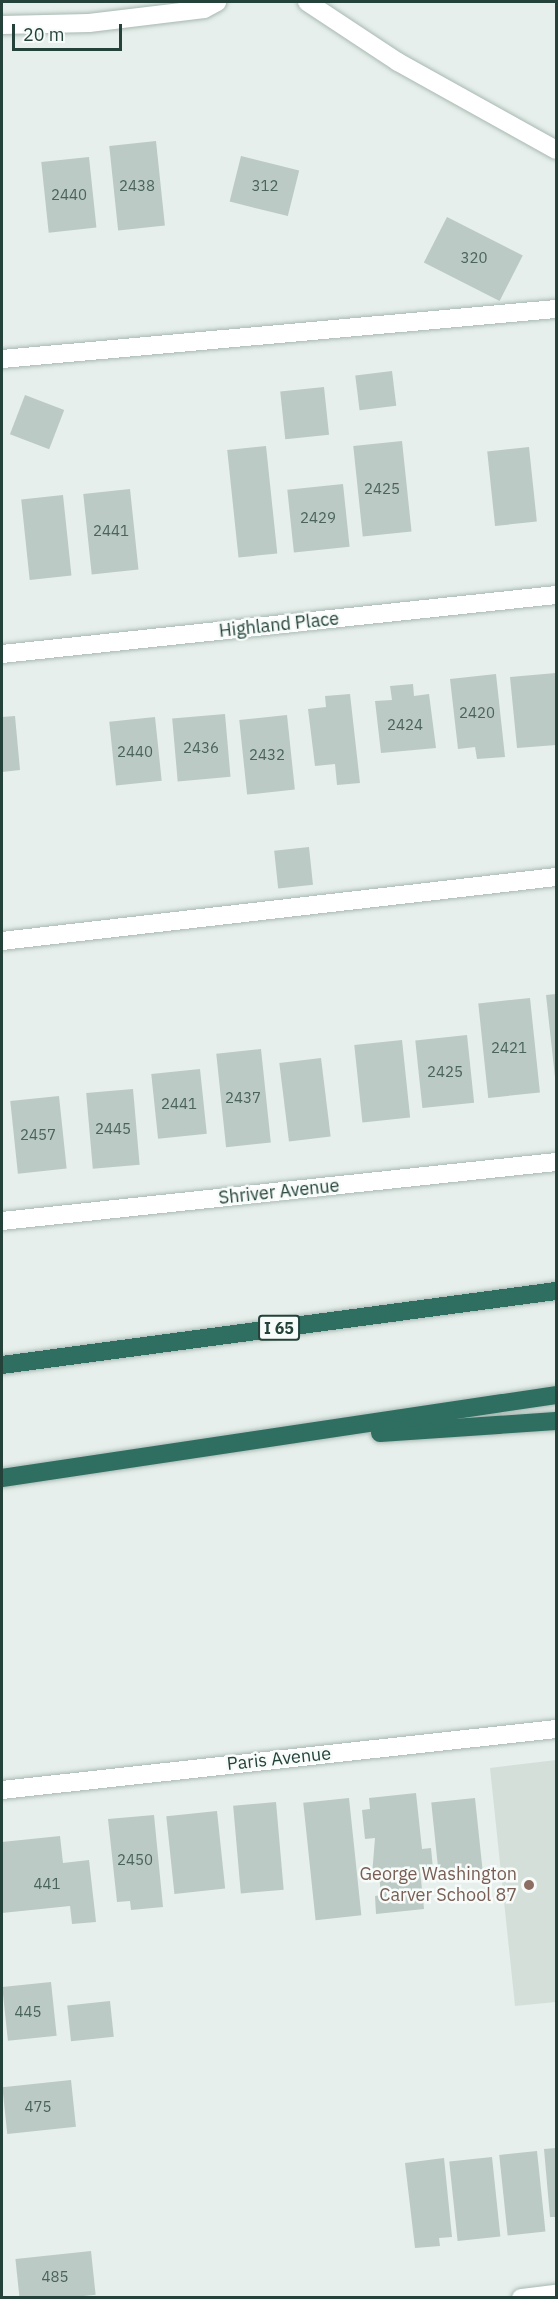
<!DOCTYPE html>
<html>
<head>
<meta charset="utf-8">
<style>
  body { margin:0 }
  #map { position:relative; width:558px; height:2299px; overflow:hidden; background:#e6efeb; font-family:"IBM Plex Sans",sans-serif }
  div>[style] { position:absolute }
  .built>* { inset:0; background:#d4dfda }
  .building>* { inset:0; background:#bbcac4; transform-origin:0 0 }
  .roads { filter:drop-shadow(0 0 2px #a8b8b2) drop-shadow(0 0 2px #a8b8b2) }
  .service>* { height:18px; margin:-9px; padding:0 9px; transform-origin:9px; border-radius:9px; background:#fff }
  .minor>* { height:18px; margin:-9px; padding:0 9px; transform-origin:9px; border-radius:9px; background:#fff }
  .tertiary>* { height:18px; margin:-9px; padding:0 9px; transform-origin:9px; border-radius:9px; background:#fff }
  .secondary>* { height:18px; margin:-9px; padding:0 9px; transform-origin:9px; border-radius:9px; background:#fff }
  .motorway>* { height:18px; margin:-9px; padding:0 9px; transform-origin:9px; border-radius:9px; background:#2f6f62 }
  .dots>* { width:16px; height:16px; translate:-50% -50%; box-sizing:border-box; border:3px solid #f7fbf9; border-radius:50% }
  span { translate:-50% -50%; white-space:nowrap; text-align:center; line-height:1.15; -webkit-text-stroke:5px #f7fbf9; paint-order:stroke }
  .number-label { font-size:15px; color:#4a645c }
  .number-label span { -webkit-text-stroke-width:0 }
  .shield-label span { padding:2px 4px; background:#f7fbf9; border:2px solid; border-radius:4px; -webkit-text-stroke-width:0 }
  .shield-label { font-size:16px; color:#24423a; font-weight:700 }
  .street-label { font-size:18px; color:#24423a }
  .education-label { font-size:18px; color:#785e54 }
  .right { translate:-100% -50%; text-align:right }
  .frame { position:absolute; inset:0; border:3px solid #24423a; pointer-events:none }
  .scale { position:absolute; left:12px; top:24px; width:110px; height:27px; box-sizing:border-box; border:3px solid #24423a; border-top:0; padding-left:8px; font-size:18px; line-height:21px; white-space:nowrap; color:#24423a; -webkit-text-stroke:4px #f7fbf9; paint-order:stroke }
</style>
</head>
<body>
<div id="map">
  <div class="built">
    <div style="clip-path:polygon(556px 1760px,556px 2002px,515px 2006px,490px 1768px)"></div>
  </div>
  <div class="building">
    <div style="left:156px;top:141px;width:85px;height:47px;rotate:84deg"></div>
    <div style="left:241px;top:156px;width:60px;height:47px;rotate:14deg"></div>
    <div style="left:89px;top:157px;width:71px;height:48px;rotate:84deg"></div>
    <div style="left:447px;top:217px;width:85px;height:51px;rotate:27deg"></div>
    <div style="left:392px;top:371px;width:35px;height:37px;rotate:83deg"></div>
    <div style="left:324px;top:387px;width:48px;height:44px;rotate:84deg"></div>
    <div style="left:25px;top:395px;width:42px;height:42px;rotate:21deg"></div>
    <div style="left:402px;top:441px;width:91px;height:49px;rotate:84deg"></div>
    <div style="left:266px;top:446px;width:108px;height:39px;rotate:84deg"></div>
    <div style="left:529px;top:447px;width:75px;height:42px;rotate:84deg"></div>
    <div style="left:343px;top:484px;width:63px;height:56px;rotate:84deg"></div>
    <div style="left:130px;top:489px;width:81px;height:47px;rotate:84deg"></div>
    <div style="left:63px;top:495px;width:81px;height:42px;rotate:84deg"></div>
    <div style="clip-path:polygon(556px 673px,556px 745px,517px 748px,510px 677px)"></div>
    <div style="clip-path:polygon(496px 674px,505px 757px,477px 759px,475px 747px,458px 749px,450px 679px)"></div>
    <div style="clip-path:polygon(413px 684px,414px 696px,429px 694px,436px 748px,381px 753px,375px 701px,392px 700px,390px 686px)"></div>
    <div style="clip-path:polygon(350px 694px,360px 783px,337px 785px,335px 764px,315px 766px,308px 709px,326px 707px,325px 696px)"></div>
    <div style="left:225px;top:714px;width:63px;height:53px;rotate:85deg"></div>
    <div style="left:287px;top:715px;width:75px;height:48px;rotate:84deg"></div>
    <div style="clip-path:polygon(15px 716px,20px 770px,2px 772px,2px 717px)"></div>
    <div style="left:155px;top:717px;width:64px;height:46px;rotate:84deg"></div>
    <div style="left:309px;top:847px;width:38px;height:35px;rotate:84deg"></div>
    <div style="clip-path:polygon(556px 994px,556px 1077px,555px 1077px,546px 995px)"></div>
    <div style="left:530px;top:998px;width:95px;height:52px;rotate:84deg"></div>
    <div style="left:467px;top:1035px;width:68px;height:52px;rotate:84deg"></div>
    <div style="left:402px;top:1040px;width:78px;height:48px;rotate:84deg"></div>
    <div style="left:261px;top:1049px;width:94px;height:45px;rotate:84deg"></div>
    <div style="left:321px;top:1058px;width:79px;height:42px;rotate:83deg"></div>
    <div style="left:200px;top:1069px;width:65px;height:49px;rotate:84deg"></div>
    <div style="left:133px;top:1089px;width:76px;height:47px;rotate:85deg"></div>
    <div style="left:59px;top:1096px;width:73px;height:49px;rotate:84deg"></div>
    <div style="clip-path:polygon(416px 1793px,422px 1849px,431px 1848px,433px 1869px,420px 1870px,424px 1909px,376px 1914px,375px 1896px,381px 1895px,379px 1874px,372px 1875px,375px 1838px,365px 1839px,362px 1810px,370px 1809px,369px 1798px)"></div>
    <div style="left:349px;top:1798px;width:118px;height:46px;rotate:84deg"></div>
    <div style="left:475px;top:1798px;width:72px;height:44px;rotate:84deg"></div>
    <div style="left:276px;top:1802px;width:88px;height:43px;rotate:85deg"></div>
    <div style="left:217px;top:1811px;width:78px;height:51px;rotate:84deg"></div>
    <div style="clip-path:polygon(154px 1815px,163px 1907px,131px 1910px,130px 1901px,117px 1902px,108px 1819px)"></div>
    <div style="clip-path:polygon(60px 1836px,63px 1863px,89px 1860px,96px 1922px,72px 1924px,70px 1906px,2px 1913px,2px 1842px)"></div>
    <div style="left:51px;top:1982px;width:54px;height:49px;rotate:84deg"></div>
    <div style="left:110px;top:2001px;width:36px;height:43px;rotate:84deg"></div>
    <div style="left:71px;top:2080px;width:47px;height:69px;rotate:84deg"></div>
    <div style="clip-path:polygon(556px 2148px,556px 2217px,550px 2217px,544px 2149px)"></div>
    <div style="left:537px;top:2151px;width:81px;height:38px;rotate:84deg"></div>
    <div style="left:492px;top:2157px;width:80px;height:43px;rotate:84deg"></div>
    <div style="clip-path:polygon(444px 2158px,452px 2237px,439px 2238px,440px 2246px,415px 2248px,405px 2163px)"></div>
    <div style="left:91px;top:2251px;width:44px;height:76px;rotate:84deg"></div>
  </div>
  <div class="roads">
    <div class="service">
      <div style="left:2px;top:359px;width:556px;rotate:-5.16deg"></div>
      <div style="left:2px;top:941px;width:558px;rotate:-6.59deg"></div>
    </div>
    <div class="minor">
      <div style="left:2px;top:1221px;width:557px;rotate:-6.08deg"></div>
      <div style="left:2px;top:1790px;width:557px;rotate:-6.28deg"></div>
      <div style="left:521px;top:2298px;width:35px;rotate:-7deg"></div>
    </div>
    <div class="tertiary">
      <div style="left:2px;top:25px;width:87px;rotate:-1.3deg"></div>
      <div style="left:89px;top:23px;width:116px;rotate:-6.9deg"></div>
      <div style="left:204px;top:9px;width:15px;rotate:-28deg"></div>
      <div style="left:2px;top:654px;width:557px;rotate:-6.08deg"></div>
    </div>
    <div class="secondary">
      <div style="left:307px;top:2px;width:109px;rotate:33.4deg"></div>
      <div style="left:398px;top:62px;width:181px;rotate:29.1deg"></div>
    </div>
    <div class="motorway">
      <div style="left:2px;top:1365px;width:559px;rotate:-7.61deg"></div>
      <div style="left:380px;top:1433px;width:176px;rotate:-3.9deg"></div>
      <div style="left:2px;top:1478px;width:560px;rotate:-8.52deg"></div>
    </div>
  </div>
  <div class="dots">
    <div style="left:529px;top:1885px;background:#8d6e63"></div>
  </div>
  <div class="number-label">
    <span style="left:137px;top:186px">2438</span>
    <span style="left:265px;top:186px">312</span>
    <span style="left:69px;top:195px">2440</span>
    <span style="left:474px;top:258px">320</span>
    <span style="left:382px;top:489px">2425</span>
    <span style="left:318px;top:518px">2429</span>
    <span style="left:111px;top:531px">2441</span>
    <span style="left:477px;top:713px">2420</span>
    <span style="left:405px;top:725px">2424</span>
    <span style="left:201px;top:748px">2436</span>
    <span style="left:135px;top:752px">2440</span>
    <span style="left:267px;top:755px">2432</span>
    <span style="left:509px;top:1048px">2421</span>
    <span style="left:445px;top:1072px">2425</span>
    <span style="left:243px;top:1098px">2437</span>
    <span style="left:179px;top:1104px">2441</span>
    <span style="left:113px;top:1129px">2445</span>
    <span style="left:38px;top:1135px">2457</span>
    <span style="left:135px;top:1860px">2450</span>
    <span style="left:47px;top:1884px">441</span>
    <span style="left:28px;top:2012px">445</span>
    <span style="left:38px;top:2107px">475</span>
    <span style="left:55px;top:2277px">485</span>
  </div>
  <div class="shield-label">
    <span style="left:279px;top:1328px">I 65</span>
  </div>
  <div class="street-label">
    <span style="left:279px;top:625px;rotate:-6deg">Highland Place</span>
    <span style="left:279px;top:1192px;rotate:-6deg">Shriver Avenue</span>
    <span style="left:279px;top:1759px;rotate:-6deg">Paris Avenue</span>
  </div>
  <div class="education-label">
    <span class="right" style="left:517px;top:1885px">George Washington<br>Carver School 87</span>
  </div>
  <div class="frame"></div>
  <div class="scale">20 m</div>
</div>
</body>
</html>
